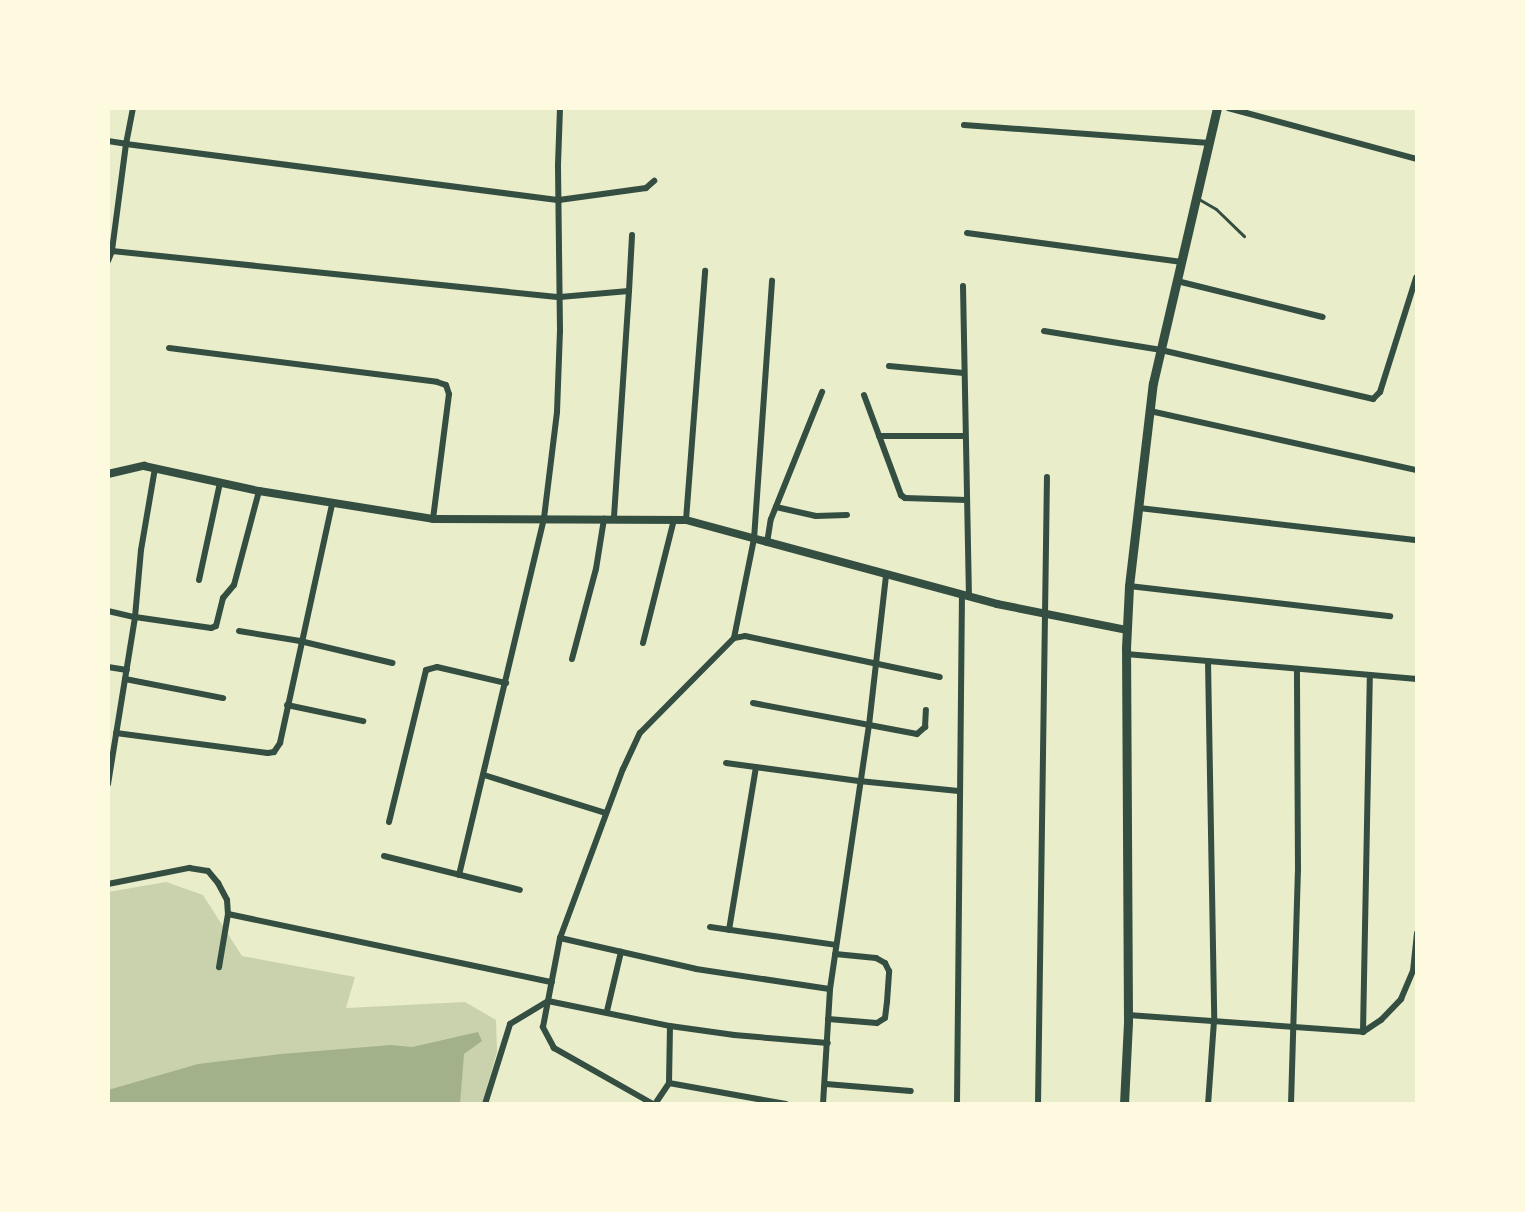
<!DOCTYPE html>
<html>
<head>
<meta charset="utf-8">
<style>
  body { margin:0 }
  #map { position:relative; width:1525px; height:1212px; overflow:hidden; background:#e9edc9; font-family:"Source Serif 4",serif }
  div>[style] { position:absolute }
  .green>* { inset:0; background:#cad2ad }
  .water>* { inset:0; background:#a3b18a }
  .service>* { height:3px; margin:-1.5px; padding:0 1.5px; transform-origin:1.5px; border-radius:1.5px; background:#344e41 }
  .minor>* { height:6px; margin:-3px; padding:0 3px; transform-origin:3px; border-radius:3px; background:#344e41 }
  .tertiary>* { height:8px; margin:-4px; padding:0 4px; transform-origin:4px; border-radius:4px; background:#344e41 }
  .secondary>* { height:9px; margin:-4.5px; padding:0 4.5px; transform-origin:4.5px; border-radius:4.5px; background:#344e41 }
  span { translate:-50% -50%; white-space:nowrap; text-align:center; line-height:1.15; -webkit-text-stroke:5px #fefae0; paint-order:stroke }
  .frame { position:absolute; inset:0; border:110px solid #fefae0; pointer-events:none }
</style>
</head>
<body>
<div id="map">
  <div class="green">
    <div style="clip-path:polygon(166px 882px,203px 895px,242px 956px,355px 977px,346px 1008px,465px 1002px,496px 1020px,497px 1052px,482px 1104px,108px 1104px,108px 892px)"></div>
  </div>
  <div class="water">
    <div style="clip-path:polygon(478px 1032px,482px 1041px,464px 1054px,460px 1104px,108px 1104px,108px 1090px,198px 1064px,281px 1054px,391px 1045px,412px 1047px)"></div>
  </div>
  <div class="service">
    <div style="left:1197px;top:198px;width:22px;rotate:30deg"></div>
    <div style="left:1216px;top:209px;width:39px;rotate:44deg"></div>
  </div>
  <div class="minor">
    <div style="left:133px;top:108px;width:37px;rotate:101deg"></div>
    <div style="left:126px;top:144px;width:437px;rotate:7.4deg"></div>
    <div style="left:559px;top:200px;width:88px;rotate:-7.9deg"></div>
    <div style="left:646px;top:188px;width:11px;rotate:-41deg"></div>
    <div style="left:1228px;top:108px;width:196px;rotate:15.1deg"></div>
    <div style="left:964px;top:125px;width:246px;rotate:4.2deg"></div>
    <div style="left:108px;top:141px;width:18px;rotate:9deg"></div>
    <div style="left:126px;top:144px;width:108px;rotate:97.5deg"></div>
    <div style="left:967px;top:233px;width:217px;rotate:7.7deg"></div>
    <div style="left:108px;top:261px;width:11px;rotate:-68deg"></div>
    <div style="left:112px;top:251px;width:450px;rotate:5.9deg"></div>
    <div style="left:560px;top:297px;width:69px;rotate:-5deg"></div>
    <div style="left:629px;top:291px;width:228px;rotate:93.8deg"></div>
    <div style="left:1177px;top:281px;width:150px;rotate:13.9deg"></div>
    <div style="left:963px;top:286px;width:311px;rotate:88.9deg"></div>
    <div style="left:629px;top:291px;width:56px;rotate:-86.9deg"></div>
    <div style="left:1044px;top:331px;width:119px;rotate:9.2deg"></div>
    <div style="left:1161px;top:350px;width:218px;rotate:13deg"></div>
    <div style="left:1373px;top:399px;width:10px;rotate:-45deg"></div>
    <div style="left:1380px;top:392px;width:120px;rotate:-72.5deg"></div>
    <div style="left:169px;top:348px;width:270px;rotate:7.2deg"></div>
    <div style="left:437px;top:382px;width:9px;rotate:18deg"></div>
    <div style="left:446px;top:385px;width:9px;rotate:72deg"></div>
    <div style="left:449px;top:394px;width:126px;rotate:97.3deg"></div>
    <div style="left:889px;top:366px;width:75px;rotate:5.3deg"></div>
    <div style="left:864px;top:395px;width:107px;rotate:69.7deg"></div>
    <div style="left:901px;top:495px;width:5px;rotate:37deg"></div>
    <div style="left:905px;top:498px;width:62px;rotate:1.8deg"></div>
    <div style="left:1150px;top:411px;width:273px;rotate:12.5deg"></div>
    <div style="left:879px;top:436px;width:86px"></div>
    <div style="left:776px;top:507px;width:41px;rotate:12.7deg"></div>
    <div style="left:816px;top:516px;width:31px;rotate:-2deg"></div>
    <div style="left:1139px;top:508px;width:280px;rotate:6.6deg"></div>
    <div style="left:686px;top:520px;width:250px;rotate:-85.6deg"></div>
    <div style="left:767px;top:543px;width:24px;rotate:-81deg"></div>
    <div style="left:771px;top:519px;width:137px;rotate:-68.1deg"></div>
    <div style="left:199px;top:580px;width:99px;rotate:-77.8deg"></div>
    <div style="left:1129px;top:586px;width:263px;rotate:6.6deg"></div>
    <div style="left:108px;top:611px;width:28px;rotate:13deg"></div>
    <div style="left:135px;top:617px;width:67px;rotate:-84.9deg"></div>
    <div style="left:141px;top:550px;width:83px;rotate:-80.3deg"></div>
    <div style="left:239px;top:631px;width:62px;rotate:9.3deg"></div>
    <div style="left:300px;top:641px;width:95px;rotate:13.4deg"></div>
    <div style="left:734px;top:638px;width:101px;rotate:-78.6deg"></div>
    <div style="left:754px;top:539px;width:259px;rotate:-86deg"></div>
    <div style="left:643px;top:643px;width:127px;rotate:-75.9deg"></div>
    <div style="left:1126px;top:654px;width:292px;rotate:4.9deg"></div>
    <div style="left:572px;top:659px;width:93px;rotate:-75.1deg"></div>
    <div style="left:596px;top:569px;width:51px;rotate:-80.9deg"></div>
    <div style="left:1208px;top:661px;width:360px;rotate:89deg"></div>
    <div style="left:1214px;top:1021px;width:83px;rotate:94.1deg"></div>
    <div style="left:108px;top:667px;width:19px;rotate:9deg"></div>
    <div style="left:125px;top:679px;width:100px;rotate:11deg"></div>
    <div style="left:753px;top:703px;width:167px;rotate:10.7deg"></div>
    <div style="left:917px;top:734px;width:11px;rotate:-41deg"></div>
    <div style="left:925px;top:727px;width:17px;rotate:-87deg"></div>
    <div style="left:287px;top:705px;width:78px;rotate:11.9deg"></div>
    <div style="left:116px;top:733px;width:153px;rotate:7.5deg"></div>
    <div style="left:268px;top:753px;width:6px;rotate:-9deg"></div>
    <div style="left:274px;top:752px;width:11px;rotate:-56deg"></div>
    <div style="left:280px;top:743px;width:245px;rotate:-77.7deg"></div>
    <div style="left:726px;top:763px;width:134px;rotate:7.7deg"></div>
    <div style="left:859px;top:781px;width:100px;rotate:5.7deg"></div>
    <div style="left:484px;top:775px;width:127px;rotate:17.4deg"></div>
    <div style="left:108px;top:784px;width:169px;rotate:-80.8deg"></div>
    <div style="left:135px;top:617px;width:77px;rotate:8.2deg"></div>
    <div style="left:211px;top:628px;width:5px;rotate:-22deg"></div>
    <div style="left:216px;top:626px;width:29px;rotate:-76deg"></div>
    <div style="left:223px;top:598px;width:17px;rotate:-50deg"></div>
    <div style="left:234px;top:585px;width:97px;rotate:-75.1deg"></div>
    <div style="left:389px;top:822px;width:156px;rotate:-76.3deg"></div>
    <div style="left:426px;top:670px;width:11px;rotate:-15deg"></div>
    <div style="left:437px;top:667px;width:71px;rotate:13.1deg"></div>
    <div style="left:384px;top:856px;width:140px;rotate:14deg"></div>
    <div style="left:459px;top:875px;width:367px;rotate:-76.6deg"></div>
    <div style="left:544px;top:518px;width:107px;rotate:-83deg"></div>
    <div style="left:557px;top:412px;width:81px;rotate:-87.9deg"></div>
    <div style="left:560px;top:331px;width:166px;rotate:-90.7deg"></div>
    <div style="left:558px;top:165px;width:57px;rotate:-88deg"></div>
    <div style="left:108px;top:884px;width:83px;rotate:-11.2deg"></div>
    <div style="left:189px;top:868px;width:19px;rotate:9deg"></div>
    <div style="left:208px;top:871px;width:16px;rotate:50deg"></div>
    <div style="left:218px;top:883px;width:19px;rotate:62deg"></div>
    <div style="left:227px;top:900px;width:14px;rotate:86deg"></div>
    <div style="left:228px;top:914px;width:54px;rotate:99.6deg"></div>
    <div style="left:228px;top:914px;width:331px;rotate:11.9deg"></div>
    <div style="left:710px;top:927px;width:127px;rotate:8.1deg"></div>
    <div style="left:729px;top:930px;width:165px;rotate:-80.6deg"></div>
    <div style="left:560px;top:938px;width:139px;rotate:12.8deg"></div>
    <div style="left:696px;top:969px;width:135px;rotate:8.5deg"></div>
    <div style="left:607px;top:1011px;width:61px;rotate:-76.7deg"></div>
    <div style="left:1128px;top:1015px;width:236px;rotate:4.1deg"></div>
    <div style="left:1363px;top:1032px;width:22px;rotate:-34deg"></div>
    <div style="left:1381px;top:1020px;width:29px;rotate:-46deg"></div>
    <div style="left:1401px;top:999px;width:30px;rotate:-67deg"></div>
    <div style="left:1413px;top:971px;width:38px;rotate:-84deg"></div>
    <div style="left:828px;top:1019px;width:49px;rotate:4.7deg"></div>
    <div style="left:877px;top:1023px;width:9px;rotate:-32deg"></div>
    <div style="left:885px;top:1018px;width:16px;rotate:-83deg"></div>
    <div style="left:887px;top:1002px;width:31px;rotate:-86deg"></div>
    <div style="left:889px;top:971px;width:9px;rotate:-117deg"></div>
    <div style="left:885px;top:963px;width:10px;rotate:-151deg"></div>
    <div style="left:876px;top:958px;width:41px;rotate:-174.4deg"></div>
    <div style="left:1363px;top:1032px;width:357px;rotate:-88.9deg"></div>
    <div style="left:669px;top:1083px;width:119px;rotate:10.2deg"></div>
    <div style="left:826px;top:1084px;width:85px;rotate:4.7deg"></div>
    <div style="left:485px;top:1104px;width:84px;rotate:-72.6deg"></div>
    <div style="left:510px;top:1024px;width:44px;rotate:-31.2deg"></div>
    <div style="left:548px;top:1001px;width:125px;rotate:11.6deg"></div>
    <div style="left:670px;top:1026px;width:65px;rotate:8deg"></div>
    <div style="left:734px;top:1035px;width:94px;rotate:4.9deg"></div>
    <div style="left:653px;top:1104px;width:114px;rotate:-150.5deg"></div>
    <div style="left:554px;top:1048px;width:24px;rotate:-118deg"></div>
    <div style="left:543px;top:1027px;width:91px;rotate:-79.2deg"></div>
    <div style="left:560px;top:938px;width:180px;rotate:-69.6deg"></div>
    <div style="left:623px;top:769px;width:40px;rotate:-65deg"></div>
    <div style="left:640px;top:733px;width:134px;rotate:-45.3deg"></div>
    <div style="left:734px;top:638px;width:11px;rotate:-10deg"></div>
    <div style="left:745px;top:636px;width:199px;rotate:11.9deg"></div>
    <div style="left:655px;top:1104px;width:25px;rotate:-56deg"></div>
    <div style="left:669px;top:1083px;width:57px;rotate:-89deg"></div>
    <div style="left:823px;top:1104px;width:115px;rotate:-86.5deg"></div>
    <div style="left:830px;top:989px;width:267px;rotate:-81.6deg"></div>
    <div style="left:869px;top:725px;width:151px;rotate:-83.5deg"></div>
    <div style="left:957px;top:1104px;width:509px;rotate:-89.44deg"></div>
    <div style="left:1038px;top:1104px;width:627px;rotate:-89.18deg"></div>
    <div style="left:1291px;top:1104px;width:233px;rotate:-88.3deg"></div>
    <div style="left:1298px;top:871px;width:202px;rotate:-90.3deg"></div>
  </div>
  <div class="tertiary">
    <div style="left:108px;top:474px;width:37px;rotate:-13deg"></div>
    <div style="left:144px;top:466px;width:118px;rotate:12.3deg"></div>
    <div style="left:259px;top:491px;width:176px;rotate:9.1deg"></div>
    <div style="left:433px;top:519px;width:253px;rotate:0.2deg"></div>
    <div style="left:686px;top:520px;width:322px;rotate:15.1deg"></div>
    <div style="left:997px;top:604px;width:133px;rotate:11.3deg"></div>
  </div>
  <div class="secondary">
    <div style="left:1124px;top:1104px;width:82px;rotate:-87.2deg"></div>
    <div style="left:1128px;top:1022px;width:374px;rotate:-90.3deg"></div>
    <div style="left:1126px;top:648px;width:62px;rotate:-87.2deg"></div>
    <div style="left:1129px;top:586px;width:204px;rotate:-83.3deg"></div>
    <div style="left:1153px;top:383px;width:282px;rotate:-76.9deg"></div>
  </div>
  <div class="frame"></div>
</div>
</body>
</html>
